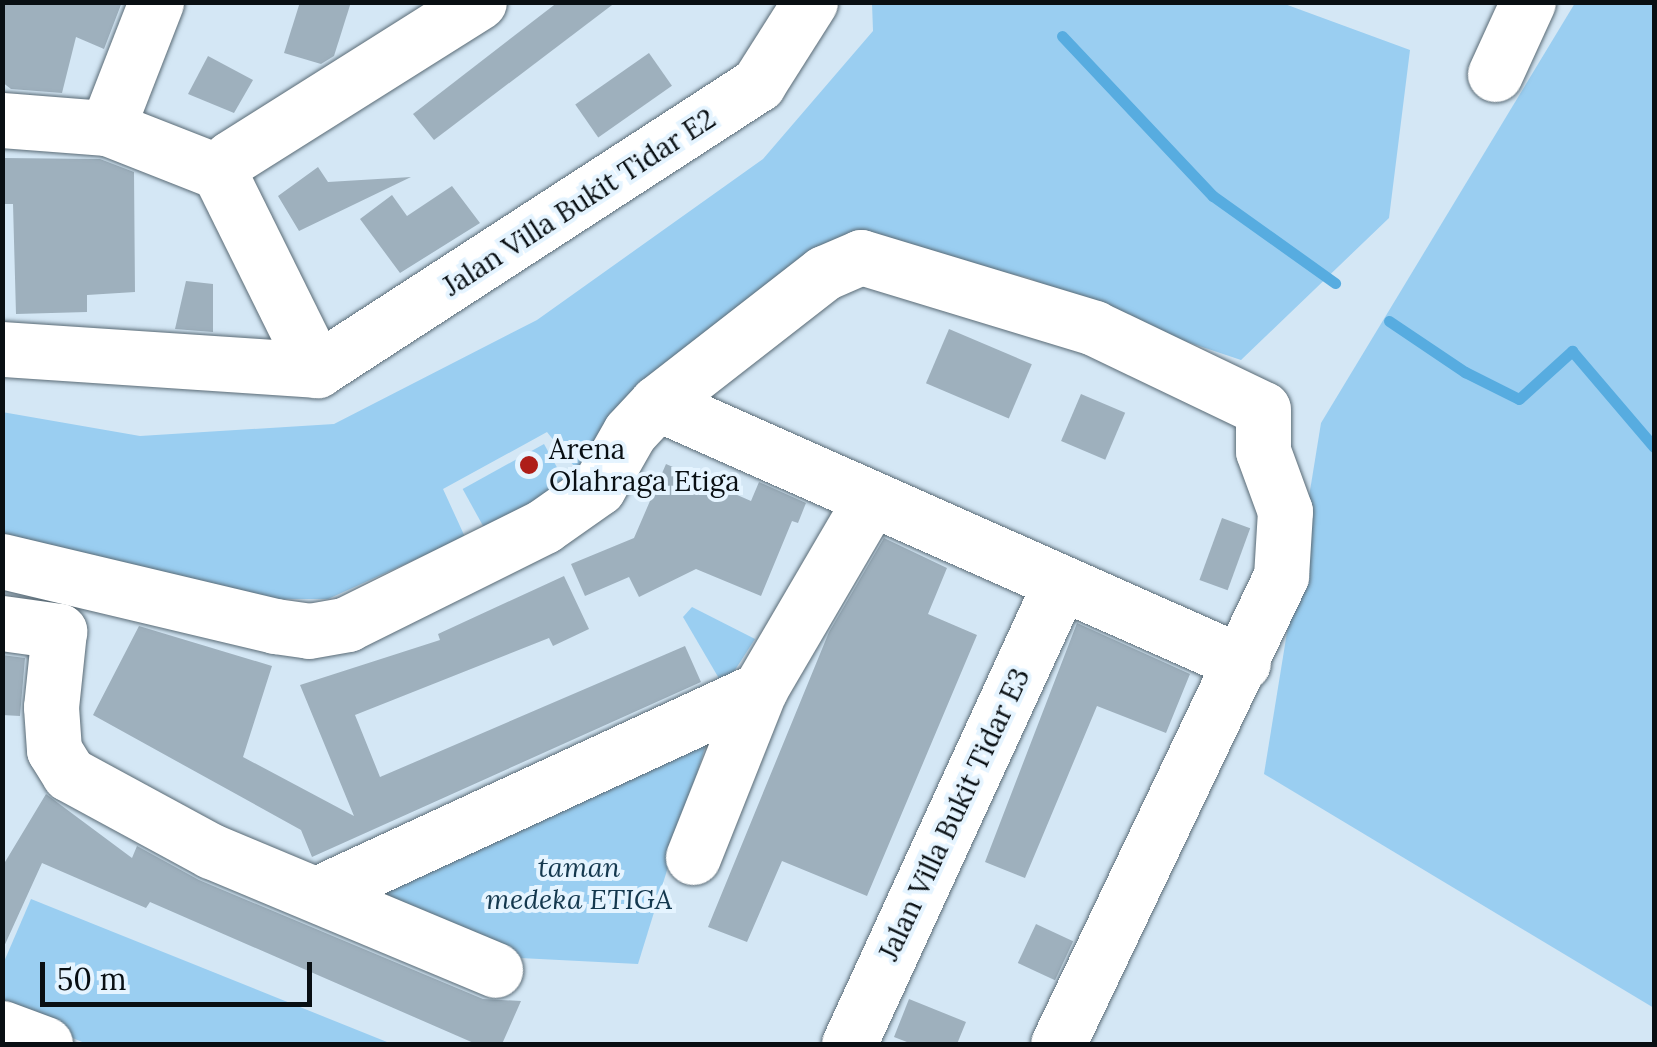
<!DOCTYPE html>
<html>
<head>
<meta charset="utf-8">
<style>
  body { margin:0 }
  #map { position:relative; width:1657px; height:1047px; overflow:hidden; background:#d4e7f5; font-family:Lora,serif }
  div>[style] { position:absolute }
  .green>* { inset:0; background:#9acef1; transform-origin:0 0 }
  .stream>* { height:11px; margin:-5.5px; padding:0 5.5px; transform-origin:5.5px; border-radius:5.5px; background:#57ace0 }
  .building>* { inset:0; background:#9eb0bd; transform-origin:0 0 }
  .roads { filter:drop-shadow(0 0 2px #596a75) drop-shadow(0 0 2px #596a75) }
  .minor>* { height:55px; margin:-27.5px; padding:0 27.5px; transform-origin:27.5px; border-radius:27.5px; background:#fff }
  .dots>* { width:28px; height:28px; translate:-50% -50%; box-sizing:border-box; border:5px solid #e5f4ff; border-radius:50% }
  span { translate:-50% -50%; white-space:nowrap; text-align:center; line-height:1.15; -webkit-text-stroke:8px #e5f4ff; paint-order:stroke }
  .street-label { font-size:28px; color:#090f13 }
  .poi-label { font-size:28px; color:#090f13 }
  .left { translate:0 -50%; text-align:left }
  .park-label { font-size:28px; color:#14384e; font-style:italic }
  .frame { position:absolute; inset:0; border:5px solid #090f13; pointer-events:none }
  .scale { position:absolute; left:40px; top:962px; width:272px; height:45px; box-sizing:border-box; border:5px solid #090f13; border-top:0; padding-left:12px; font-size:30px; line-height:35px; white-space:nowrap; color:#090f13; -webkit-text-stroke:8px #e5f4ff; paint-order:stroke }
</style>
</head>
<body>
<div id="map">
  <div class="green">
    <div style="clip-path:polygon(872px 3px,1282px 3px,1410px 50px,1389px 218px,1241px 360px,1104px 314px,1029px 278px,850px 237px,582px 476px,547px 432px,443px 489px,465px 537px,328px 599px,265px 599px,3px 536px,2px 412px,140px 436px,334px 424px,537px 320px,763px 159px,873px 31px)"></div>
    <div style="clip-path:polygon(1575px 3px,1654px 3px,1654px 1008px,1264px 774px,1321px 423px)"></div>
    <div style="left:544px;top:444px;width:49px;height:93px;rotate:61deg"></div>
    <div style="clip-path:polygon(692px 607px,755px 639px,724px 687px,683px 617px)"></div>
    <div style="clip-path:polygon(707px 741px,638px 964px,520px 958px,370px 891px)"></div>
    <div style="clip-path:polygon(31px 899px,392px 1044px,87px 1044px,3px 1009px,3px 964px)"></div>
  </div>
  <div class="stream">
    <div style="left:1062px;top:36px;width:220px;rotate:46.7deg"></div>
    <div style="left:1213px;top:196px;width:150px;rotate:35.5deg"></div>
    <div style="left:1389px;top:321px;width:92px;rotate:33.9deg"></div>
    <div style="left:1465px;top:372px;width:60px;rotate:26.6deg"></div>
    <div style="left:1519px;top:399px;width:72px;rotate:-42.2deg"></div>
    <div style="left:1572px;top:351px;width:126px;rotate:49.5deg"></div>
  </div>
  <div class="building">
    <div style="clip-path:polygon(2px 2px,122px 2px,104px 49px,76px 37px,62px 93px,11px 89px,2px 82px)"></div>
    <div style="clip-path:polygon(300px 2px,351px 2px,334px 56px,321px 64px,284px 53px)"></div>
    <div style="clip-path:polygon(558px 2px,616px 2px,434px 140px,413px 114px)"></div>
    <div style="left:649px;top:53px;width:40px;height:90px;rotate:55deg"></div>
    <div style="clip-path:polygon(208px 56px,253px 80px,234px 113px,188px 94px)"></div>
    <div style="clip-path:polygon(2px 158px,100px 159px,134px 172px,135px 292px,87px 295px,87px 312px,16px 314px,13px 204px,2px 204px)"></div>
    <div style="clip-path:polygon(318px 167px,328px 182px,411px 177px,299px 231px,278px 196px)"></div>
    <div style="clip-path:polygon(452px 186px,480px 223px,400px 273px,360px 219px,392px 195px,407px 216px)"></div>
    <div style="clip-path:polygon(186px 281px,213px 284px,213px 332px,175px 329px)"></div>
    <div style="left:949px;top:329px;width:90px;height:59px;rotate:23deg"></div>
    <div style="left:1081px;top:394px;width:48px;height:51px;rotate:23deg"></div>
    <div style="clip-path:polygon(666px 464px,751px 501px,759px 482px,806px 503px,798px 523px,792px 521px,761px 596px,696px 569px,639px 597px,629px 577px,585px 596px,571px 564px,634px 538px)"></div>
    <div style="left:1222px;top:518px;width:30px;height:66px;rotate:20deg"></div>
    <div style="clip-path:polygon(884px 538px,947px 568px,928px 614px,977px 635px,867px 896px,782px 861px,747px 942px,708px 927px,829px 632px)"></div>
    <div style="clip-path:polygon(564px 576px,589px 629px,553px 646px,549px 638px,355px 715px,380px 777px,685px 646px,701px 682px,312px 857px,301px 830px,93px 715px,139px 626px,272px 666px,243px 757px,354px 816px,300px 685px,440px 640px,438px 634px)"></div>
    <div style="clip-path:polygon(1077px 623px,1190px 674px,1166px 733px,1097px 706px,1025px 878px,985px 862px)"></div>
    <div style="clip-path:polygon(2px 655px,25px 658px,20px 716px,2px 715px)"></div>
    <div style="clip-path:polygon(46px 794px,132px 858px,137px 846px,199px 880px,483px 999px,521px 1001px,502px 1044px,476px 1044px,150px 902px,146px 908px,42px 863px,2px 951px,2px 867px)"></div>
    <div style="left:1036px;top:924px;width:41px;height:43px;rotate:25deg"></div>
    <div style="clip-path:polygon(909px 999px,966px 1022px,957px 1044px,912px 1044px,894px 1037px)"></div>
  </div>
  <div class="roads">
    <div class="minor">
      <div style="left:1495px;top:74px;width:79px;rotate:-65.4deg"></div>
      <div style="left:2px;top:120px;width:105px;rotate:4.4deg"></div>
      <div style="left:107px;top:128px;width:120px;rotate:21.4deg"></div>
      <div style="left:219px;top:172px;width:221px;rotate:63.7deg"></div>
      <div style="left:107px;top:128px;width:135px;rotate:-68.7deg"></div>
      <div style="left:219px;top:172px;width:18px;rotate:-49deg"></div>
      <div style="left:231px;top:158px;width:293px;rotate:-32.2deg"></div>
      <div style="left:2px;top:349px;width:316px;rotate:3.8deg"></div>
      <div style="left:317px;top:370px;width:526px;rotate:-32.96deg"></div>
      <div style="left:758px;top:84px;width:97px;rotate:-57.6deg"></div>
      <div style="left:657px;top:403px;width:641px;rotate:23.93deg"></div>
      <div style="left:2px;top:561px;width:281px;rotate:13.4deg"></div>
      <div style="left:275px;top:626px;width:34px;rotate:8deg"></div>
      <div style="left:309px;top:631px;width:39px;rotate:-10deg"></div>
      <div style="left:347px;top:624px;width:220px;rotate:-26.4deg"></div>
      <div style="left:544px;top:526px;width:66px;rotate:-35.1deg"></div>
      <div style="left:598px;top:488px;width:64px;rotate:-60.3deg"></div>
      <div style="left:630px;top:432px;width:40px;rotate:-47deg"></div>
      <div style="left:657px;top:403px;width:212px;rotate:-37.9deg"></div>
      <div style="left:824px;top:273px;width:40px;rotate:-23.4deg"></div>
      <div style="left:861px;top:257px;width:244px;rotate:16.9deg"></div>
      <div style="left:1094px;top:328px;width:187px;rotate:25.6deg"></div>
      <div style="left:1263px;top:409px;width:42px;rotate:90deg"></div>
      <div style="left:1263px;top:451px;width:64px;rotate:69.9deg"></div>
      <div style="left:1285px;top:511px;width:65px;rotate:93.5deg"></div>
      <div style="left:1281px;top:576px;width:518px;rotate:115.48deg"></div>
      <div style="left:2px;top:623px;width:58px;rotate:8deg"></div>
      <div style="left:59px;top:631px;width:76px;rotate:96deg"></div>
      <div style="left:51px;top:707px;width:43px;rotate:86deg"></div>
      <div style="left:54px;top:750px;width:28px;rotate:58deg"></div>
      <div style="left:69px;top:774px;width:162px;rotate:28.5deg"></div>
      <div style="left:211px;top:851px;width:308px;rotate:22.7deg"></div>
      <div style="left:693px;top:857px;width:181px;rotate:-68.3deg"></div>
      <div style="left:760px;top:689px;width:218px;rotate:-59.7deg"></div>
      <div style="left:321px;top:892px;width:484px;rotate:-24.8deg"></div>
      <div style="left:2px;top:1028px;width:46px;rotate:20.4deg"></div>
      <div style="left:849px;top:1044px;width:506px;rotate:-65.36deg"></div>
    </div>
  </div>
  <div class="dots">
    <div style="left:529px;top:465px;background:#ae1e19"></div>
  </div>
  <div class="street-label">
    <span style="left:579px;top:202px;rotate:-33deg">Jalan Villa Bukit Tidar E2</span>
    <span style="left:954px;top:814px;rotate:-65deg">Jalan Villa Bukit Tidar E3</span>
  </div>
  <div class="poi-label">
    <span class="left" style="left:549px;top:465px">Arena<br>Olahraga Etiga</span>
  </div>
  <div class="park-label">
    <span style="left:579px;top:883px">taman<br>medeka ETIGA</span>
  </div>
  <div class="frame"></div>
  <div class="scale">50 m</div>
</div>
</body>
</html>
